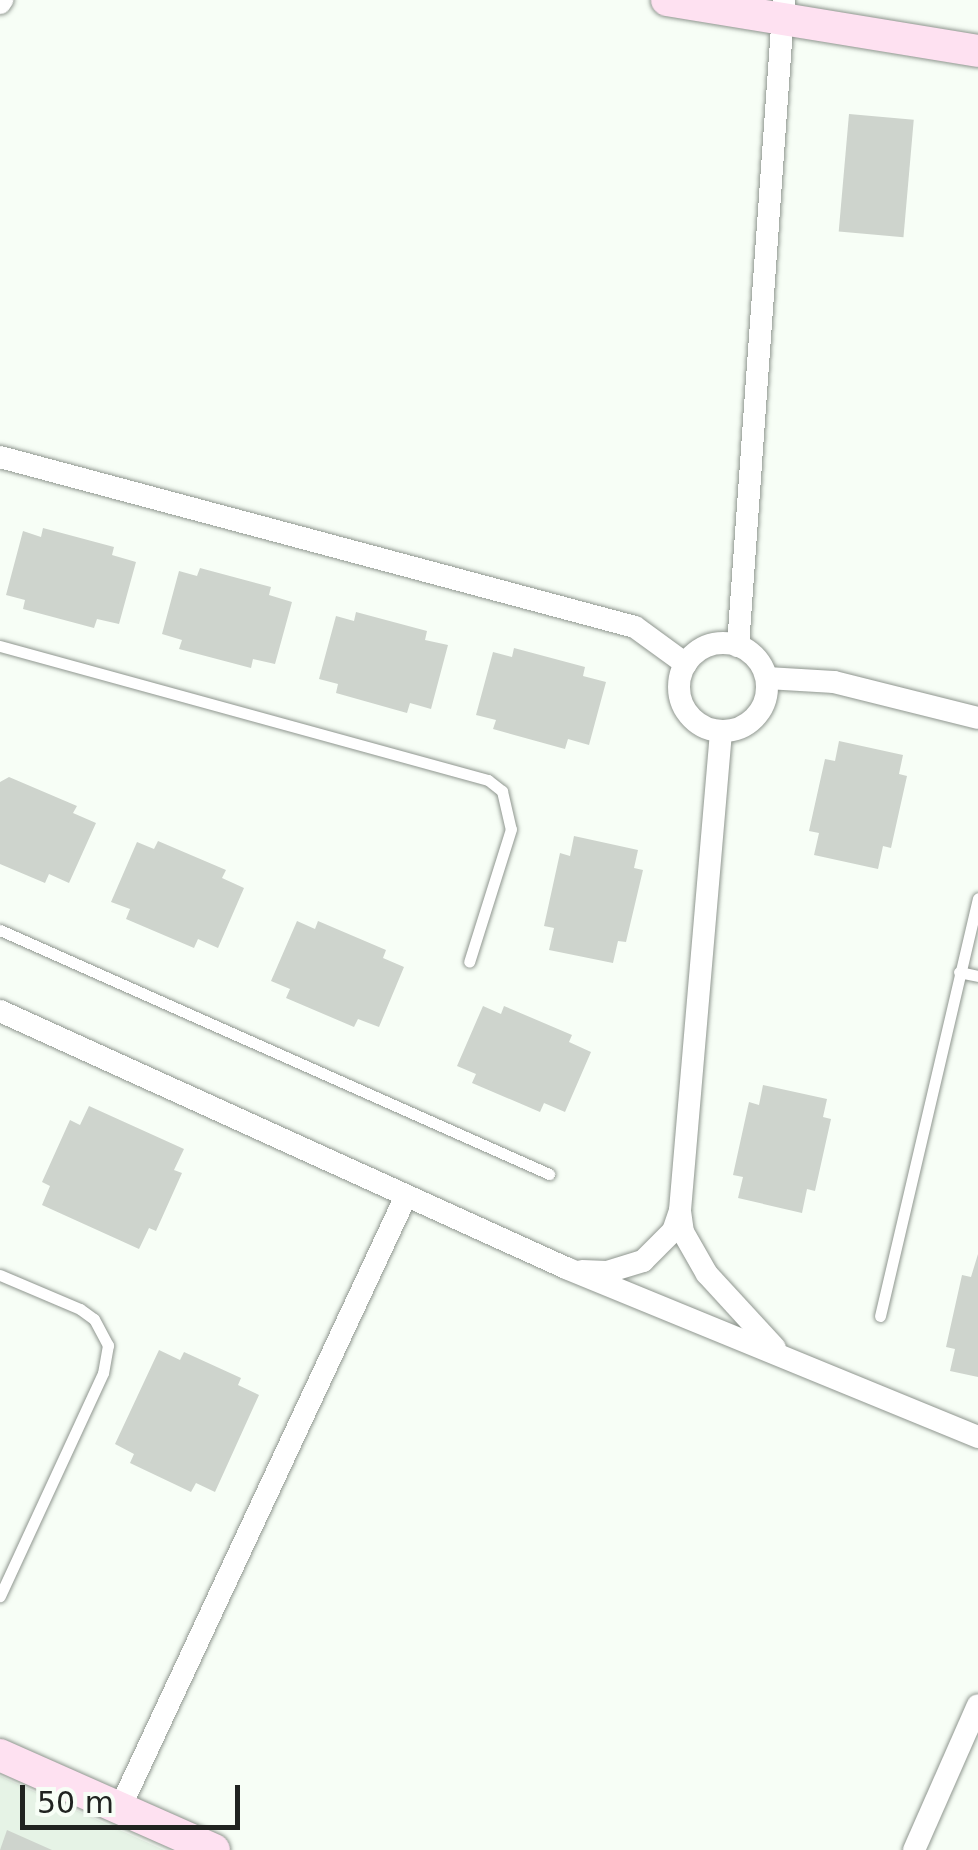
<!DOCTYPE html>
<html>
<head>
<meta charset="utf-8">
<style>
  body { margin:0 }
  #map { position:relative; width:978px; height:1850px; overflow:hidden; background:#f7fef6; font-family:"DejaVu Sans",sans-serif }
  div>[style] { position:absolute }
  .built>* { inset:0; background:#e6f3e6 }
  .building>* { inset:0; background:#ced4cd; transform-origin:0 0 }
  .roads { filter:drop-shadow(0 0 2px #8f968f) drop-shadow(0 0 2px #8f968f) }
  .lane>* { height:11px; margin:-5.5px; padding:0 5.5px; transform-origin:5.5px; border-radius:5.5px; background:#fff }
  .street>* { height:22px; margin:-11px; padding:0 11px; transform-origin:11px; border-radius:11px; background:#fff }
  .street>.ring { margin:-11px; padding:0; box-sizing:content-box; background:none; border:22px solid #fff; border-radius:50% }
  .secondary>* { height:32px; margin:-16px; padding:0 16px; transform-origin:16px; border-radius:16px; background:#fee1f1 }
  span { translate:-50% -50%; white-space:nowrap; text-align:center; line-height:1.15; -webkit-text-stroke:8px #f7fef6; paint-order:stroke }
  .scale { position:absolute; left:20px; top:1785px; width:220px; height:45px; box-sizing:border-box; border:5px solid #202320; border-top:0; padding-left:12px; font-size:30px; line-height:35px; white-space:nowrap; color:#202320; -webkit-text-stroke:8px #f7fef6; paint-order:stroke }
</style>
</head>
<body>
<div id="map">
  <div class="built">
    <div style="clip-path:polygon(0 1776px,164px 1850px,0 1850px)"></div>
  </div>
  <div class="building">
    <div style="left:849px;top:114px;width:65px;height:118px;rotate:5deg"></div>
    <div style="clip-path:polygon(43px 528px,114px 547px,112px 555px,136px 562px,119px 624px,97px 619px,94px 628px,23px 609px,25px 600px,6px 595px,23px 531px,41px 537px)"></div>
    <div style="clip-path:polygon(200px 568px,271px 587px,269px 595px,292px 602px,275px 664px,253px 659px,251px 668px,179px 649px,182px 640px,162px 634px,179px 571px,197px 576px)"></div>
    <div style="clip-path:polygon(356px 612px,427px 631px,425px 640px,448px 645px,431px 709px,410px 703px,407px 713px,336px 693px,338px 684px,319px 679px,336px 616px,354px 621px)"></div>
    <div style="clip-path:polygon(514px 648px,585px 667px,583px 676px,606px 682px,589px 745px,568px 739px,565px 749px,493px 729px,496px 720px,476px 715px,493px 652px,512px 657px)"></div>
    <div style="clip-path:polygon(839px 741px,903px 755px,899px 774px,907px 776px,891px 848px,883px 846px,878px 869px,814px 855px,819px 833px,809px 831px,825px 759px,835px 761px)"></div>
    <div style="clip-path:polygon(9px 777px,77px 806px,73px 813px,96px 823px,69px 883px,49px 874px,45px 883px,0 864px,0 782px)"></div>
    <div style="clip-path:polygon(574px 836px,638px 850px,634px 868px,643px 870px,626px 942px,618px 941px,613px 963px,549px 950px,554px 928px,544px 926px,560px 853px,570px 856px)"></div>
    <div style="clip-path:polygon(158px 841px,226px 870px,222px 878px,244px 888px,218px 948px,198px 939px,194px 948px,126px 919px,130px 909px,111px 902px,137px 842px,154px 849px)"></div>
    <div style="clip-path:polygon(297px 921px,315px 929px,318px 921px,386px 950px,383px 958px,404px 967px,379px 1027px,358px 1019px,354px 1027px,286px 998px,290px 989px,271px 981px)"></div>
    <div style="clip-path:polygon(483px 1006px,501px 1014px,504px 1006px,572px 1035px,569px 1042px,591px 1052px,565px 1112px,544px 1103px,540px 1112px,472px 1083px,476px 1074px,457px 1066px)"></div>
    <div style="clip-path:polygon(763px 1085px,827px 1099px,823px 1117px,831px 1119px,815px 1191px,807px 1189px,802px 1213px,738px 1198px,743px 1177px,733px 1175px,749px 1102px,759px 1105px)"></div>
    <div style="clip-path:polygon(89px 1106px,184px 1149px,174px 1170px,182px 1173px,156px 1231px,149px 1228px,139px 1249px,42px 1205px,50px 1186px,42px 1182px,70px 1120px,80px 1125px)"></div>
    <div style="clip-path:polygon(978px 1254px,978px 1377px,950px 1371px,955px 1349px,946px 1347px,962px 1275px,971px 1277px)"></div>
    <div style="clip-path:polygon(159px 1350px,180px 1360px,184px 1352px,241px 1378px,238px 1385px,259px 1395px,215px 1492px,196px 1483px,191px 1492px,130px 1463px,134px 1454px,115px 1444px)"></div>
    <div style="clip-path:polygon(7px 1830px,52px 1850px,0 1850px)"></div>
  </div>
  <div class="roads">
    <div class="lane">
      <div style="left:0;top:646px;width:506px;rotate:15.35deg"></div>
      <div style="left:488px;top:780px;width:18px;rotate:38deg"></div>
      <div style="left:502px;top:791px;width:39px;rotate:77deg"></div>
      <div style="left:511px;top:829px;width:139px;rotate:107.5deg"></div>
      <div style="left:0;top:930px;width:601px;rotate:23.96deg"></div>
      <div style="left:959px;top:972px;width:19px;rotate:12deg"></div>
      <div style="left:0;top:1275px;width:87px;rotate:23deg"></div>
      <div style="left:80px;top:1309px;width:17px;rotate:36deg"></div>
      <div style="left:94px;top:1319px;width:30px;rotate:62deg"></div>
      <div style="left:108px;top:1345px;width:28px;rotate:100deg"></div>
      <div style="left:103px;top:1373px;width:246px;rotate:114.8deg"></div>
      <div style="left:880px;top:1316px;width:429px;rotate:-76.8deg"></div>
    </div>
    <div class="street">
      <div style="left:0;top:3px;width:4px;rotate:-56deg"></div>
      <div style="left:0;top:457px;width:657px;rotate:14.99deg"></div>
      <div style="left:635px;top:627px;width:63px;rotate:36deg"></div>
      <div class="ring" style="left:679px;top:643px;width:66px;height:66px"></div>
      <div style="left:738px;top:646px;width:648px;rotate:-85.93deg"></div>
      <div style="left:767px;top:678px;width:67px;rotate:3.4deg"></div>
      <div style="left:834px;top:682px;width:148px;rotate:14deg"></div>
      <div style="left:721px;top:732px;width:481px;rotate:94.9deg"></div>
      <div style="left:680px;top:1211px;width:21px;rotate:82deg"></div>
      <div style="left:683px;top:1232px;width:48px;rotate:60.3deg"></div>
      <div style="left:707px;top:1274px;width:100px;rotate:47.4deg"></div>
      <div style="left:0;top:1011px;width:622px;rotate:24.42deg"></div>
      <div style="left:566px;top:1268px;width:445px;rotate:22.3deg"></div>
      <div style="left:582px;top:1271px;width:25px;rotate:2deg"></div>
      <div style="left:607px;top:1272px;width:38px;rotate:-17deg"></div>
      <div style="left:643px;top:1261px;width:42px;rotate:-45deg"></div>
      <div style="left:673px;top:1231px;width:21px;rotate:-71deg"></div>
      <div style="left:119px;top:1810px;width:678px;rotate:-64.95deg"></div>
      <div style="left:914px;top:1850px;width:158px;rotate:-66.2deg"></div>
    </div>
    <div class="secondary">
      <div style="left:667px;top:0;width:315px;rotate:9.3deg"></div>
      <div style="left:0;top:1755px;width:234px;rotate:23.9deg"></div>
    </div>
  </div>
  <div class="scale">50 m</div>
</div>
</body>
</html>
